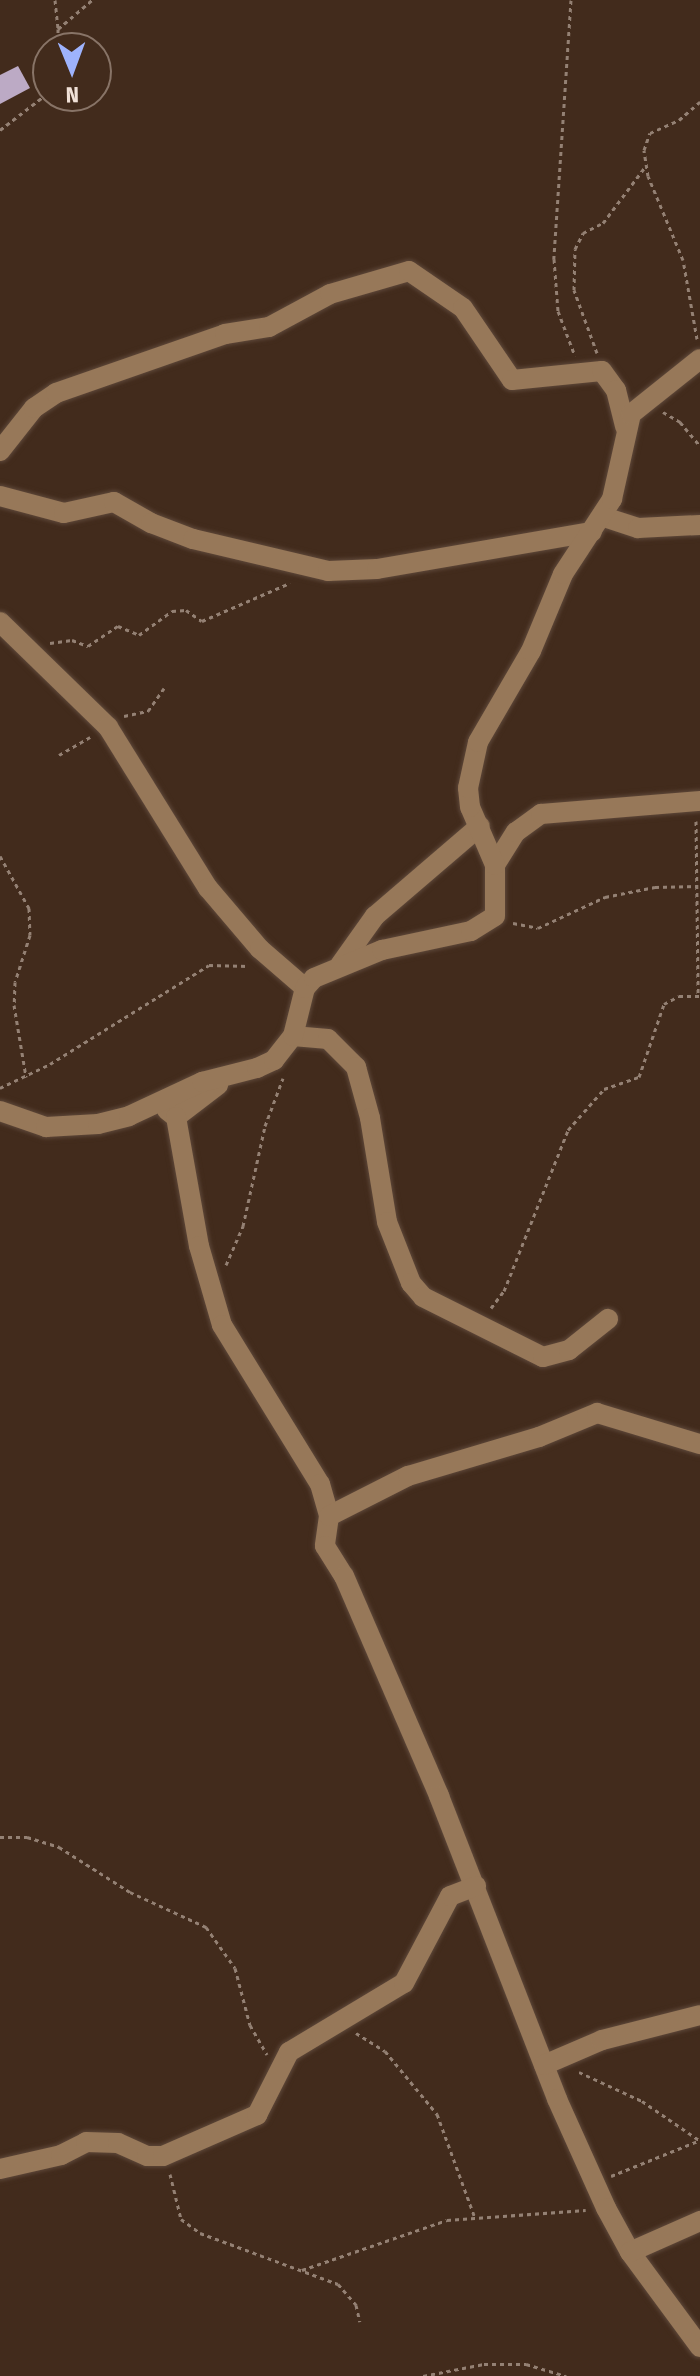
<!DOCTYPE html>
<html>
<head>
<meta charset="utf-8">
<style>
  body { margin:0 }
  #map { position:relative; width:700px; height:2376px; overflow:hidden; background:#422b1c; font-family:"Fira Sans Condensed",sans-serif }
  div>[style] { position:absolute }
  .building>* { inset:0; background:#bcaac5 }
  .path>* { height:3px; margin-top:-1.5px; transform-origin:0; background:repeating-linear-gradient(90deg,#948174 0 4px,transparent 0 8px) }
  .roads { filter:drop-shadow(0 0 2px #5e483a) drop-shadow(0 0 2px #5e483a) }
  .minor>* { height:20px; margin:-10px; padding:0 10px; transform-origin:10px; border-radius:10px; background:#977859 }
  span { translate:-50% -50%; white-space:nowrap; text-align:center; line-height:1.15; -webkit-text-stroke:8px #422b1c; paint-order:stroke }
  .north { position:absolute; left:32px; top:32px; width:80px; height:80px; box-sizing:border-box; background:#422b1c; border:2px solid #887467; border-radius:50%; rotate:179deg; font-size:22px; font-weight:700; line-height:32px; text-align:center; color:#f0e1d7 }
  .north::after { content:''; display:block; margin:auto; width:28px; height:36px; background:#9eb3fd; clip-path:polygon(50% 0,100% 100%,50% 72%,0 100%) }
</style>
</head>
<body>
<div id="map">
  <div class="building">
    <div style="clip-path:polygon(18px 66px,30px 88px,0 104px,0 75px)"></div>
  </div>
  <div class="path">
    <div style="left:55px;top:0;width:29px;rotate:84deg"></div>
    <div style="left:571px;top:0;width:260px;rotate:93.8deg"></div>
    <div style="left:554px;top:259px;width:52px;rotate:85.6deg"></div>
    <div style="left:558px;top:311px;width:48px;rotate:69.3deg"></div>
    <div style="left:58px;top:48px;width:19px;rotate:-90deg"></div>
    <div style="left:58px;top:29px;width:45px;rotate:-40.5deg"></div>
    <div style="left:0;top:130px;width:61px;rotate:-37.6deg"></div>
    <div style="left:697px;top:339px;width:80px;rotate:-100deg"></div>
    <div style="left:683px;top:260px;width:91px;rotate:-112.6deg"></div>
    <div style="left:648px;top:176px;width:26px;rotate:-99deg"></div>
    <div style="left:644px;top:150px;width:18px;rotate:-71deg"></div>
    <div style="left:650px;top:133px;width:32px;rotate:-24deg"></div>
    <div style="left:679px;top:120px;width:28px;rotate:-41deg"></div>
    <div style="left:597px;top:353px;width:67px;rotate:-110.1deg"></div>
    <div style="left:574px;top:290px;width:41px;rotate:-88.6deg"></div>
    <div style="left:575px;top:249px;width:18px;rotate:-63deg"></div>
    <div style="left:583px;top:233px;width:22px;rotate:-27deg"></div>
    <div style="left:603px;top:223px;width:70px;rotate:-53.1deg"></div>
    <div style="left:663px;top:412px;width:20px;rotate:30deg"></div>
    <div style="left:680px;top:422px;width:31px;rotate:50deg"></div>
    <div style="left:50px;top:643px;width:22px;rotate:-8deg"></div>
    <div style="left:72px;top:640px;width:17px;rotate:21deg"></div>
    <div style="left:88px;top:646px;width:36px;rotate:-34deg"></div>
    <div style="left:118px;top:626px;width:23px;rotate:23deg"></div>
    <div style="left:139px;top:635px;width:41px;rotate:-36deg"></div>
    <div style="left:172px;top:611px;width:14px;rotate:-4deg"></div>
    <div style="left:186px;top:610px;width:19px;rotate:35deg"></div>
    <div style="left:202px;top:621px;width:96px;rotate:-23.4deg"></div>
    <div style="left:124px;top:716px;width:25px;rotate:-12deg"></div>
    <div style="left:148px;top:711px;width:28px;rotate:-55deg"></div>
    <div style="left:59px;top:755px;width:36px;rotate:-30deg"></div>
    <div style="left:696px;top:821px;width:175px;rotate:89.3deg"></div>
    <div style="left:0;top:856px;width:60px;rotate:60.9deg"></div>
    <div style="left:29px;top:908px;width:27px;rotate:88deg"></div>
    <div style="left:30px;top:935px;width:49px;rotate:107.7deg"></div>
    <div style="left:15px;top:982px;width:23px;rotate:92deg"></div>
    <div style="left:14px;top:1005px;width:73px;rotate:80.5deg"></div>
    <div style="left:513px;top:923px;width:25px;rotate:11deg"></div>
    <div style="left:538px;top:928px;width:74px;rotate:-24.8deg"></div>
    <div style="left:605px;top:897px;width:51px;rotate:-11.3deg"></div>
    <div style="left:655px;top:887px;width:43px;rotate:-1.3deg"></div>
    <div style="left:0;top:1088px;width:55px;rotate:-25.6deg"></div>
    <div style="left:50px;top:1064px;width:187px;rotate:-31.9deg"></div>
    <div style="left:209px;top:965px;width:40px;rotate:1.4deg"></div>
    <div style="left:226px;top:1265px;width:43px;rotate:-66.4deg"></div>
    <div style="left:243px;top:1226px;width:102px;rotate:-77.6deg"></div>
    <div style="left:265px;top:1126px;width:51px;rotate:-69.4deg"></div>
    <div style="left:491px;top:1308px;width:21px;rotate:-53deg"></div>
    <div style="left:504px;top:1291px;width:173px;rotate:-68.3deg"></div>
    <div style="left:568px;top:1130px;width:55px;rotate:-48.7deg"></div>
    <div style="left:604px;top:1089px;width:37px;rotate:-19deg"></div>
    <div style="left:639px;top:1077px;width:77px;rotate:-71.1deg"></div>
    <div style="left:664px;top:1004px;width:17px;rotate:-28deg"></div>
    <div style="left:679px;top:996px;width:21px"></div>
    <div style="left:0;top:1837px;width:27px"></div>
    <div style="left:27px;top:1837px;width:34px;rotate:17deg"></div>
    <div style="left:59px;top:1847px;width:84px;rotate:32.4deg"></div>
    <div style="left:130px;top:1892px;width:84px;rotate:24.7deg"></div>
    <div style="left:206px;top:1927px;width:50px;rotate:54.7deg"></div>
    <div style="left:235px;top:1968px;width:59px;rotate:75.3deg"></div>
    <div style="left:250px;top:2025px;width:34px;rotate:60deg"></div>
    <div style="left:356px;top:2033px;width:34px;rotate:32deg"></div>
    <div style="left:385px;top:2051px;width:82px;rotate:50.5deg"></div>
    <div style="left:437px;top:2114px;width:108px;rotate:69.9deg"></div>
    <div style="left:579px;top:2072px;width:69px;rotate:24.7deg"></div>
    <div style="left:642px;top:2101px;width:69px;rotate:34.4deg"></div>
    <div style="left:170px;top:2174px;width:46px;rotate:76.3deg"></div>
    <div style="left:181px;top:2219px;width:24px;rotate:36deg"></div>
    <div style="left:200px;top:2233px;width:147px;rotate:20.3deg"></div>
    <div style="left:338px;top:2284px;width:28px;rotate:49deg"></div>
    <div style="left:356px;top:2305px;width:17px;rotate:77deg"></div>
    <div style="left:611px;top:2176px;width:96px;rotate:-22deg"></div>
    <div style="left:302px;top:2270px;width:153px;rotate:-19deg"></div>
    <div style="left:447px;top:2220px;width:139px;rotate:-4.1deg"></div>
    <div style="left:423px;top:2376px;width:62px;rotate:-11.1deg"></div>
    <div style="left:484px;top:2364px;width:42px"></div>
    <div style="left:526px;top:2364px;width:42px;rotate:16.7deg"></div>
  </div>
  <div class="roads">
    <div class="minor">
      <div style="left:0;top:451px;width:55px;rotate:-51.7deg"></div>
      <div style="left:34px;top:408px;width:27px;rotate:-34deg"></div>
      <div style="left:56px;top:393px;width:179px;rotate:-19.2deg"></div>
      <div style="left:225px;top:334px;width:45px;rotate:-9deg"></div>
      <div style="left:269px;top:327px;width:69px;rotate:-28.4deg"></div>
      <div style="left:330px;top:294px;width:82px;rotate:-16.2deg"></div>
      <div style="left:409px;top:271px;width:65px;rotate:34.4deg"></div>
      <div style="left:463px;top:308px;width:87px;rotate:55.8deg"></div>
      <div style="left:512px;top:380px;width:90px;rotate:-5.7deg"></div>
      <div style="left:602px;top:371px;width:24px;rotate:54deg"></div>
      <div style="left:616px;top:390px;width:38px;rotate:76deg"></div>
      <div style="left:0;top:496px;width:66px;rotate:14.9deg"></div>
      <div style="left:64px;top:513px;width:51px;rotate:-12.4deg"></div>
      <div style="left:114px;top:502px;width:43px;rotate:29.6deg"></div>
      <div style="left:151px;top:523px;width:45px;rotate:20.9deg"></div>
      <div style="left:193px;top:539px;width:139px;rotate:13.3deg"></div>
      <div style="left:328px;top:571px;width:49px;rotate:-2.3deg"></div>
      <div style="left:377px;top:569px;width:218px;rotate:-9.8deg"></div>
      <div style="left:604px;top:517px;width:36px;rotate:18deg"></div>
      <div style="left:638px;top:528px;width:62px;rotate:-2.8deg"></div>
      <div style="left:0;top:622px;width:151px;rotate:44.2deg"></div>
      <div style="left:108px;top:727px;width:190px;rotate:58.2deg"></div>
      <div style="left:208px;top:888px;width:80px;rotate:49.6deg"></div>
      <div style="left:260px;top:949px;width:60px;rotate:40.9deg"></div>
      <div style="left:495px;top:865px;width:39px;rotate:-58deg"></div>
      <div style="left:516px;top:832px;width:31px;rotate:-36deg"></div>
      <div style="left:541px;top:814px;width:160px;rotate:-4.7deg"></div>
      <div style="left:340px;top:965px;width:60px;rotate:-54.5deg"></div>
      <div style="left:375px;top:916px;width:138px;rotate:-40.6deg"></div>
      <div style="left:293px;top:1036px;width:35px;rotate:5deg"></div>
      <div style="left:328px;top:1039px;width:40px;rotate:45deg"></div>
      <div style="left:356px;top:1067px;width:53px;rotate:74.6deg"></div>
      <div style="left:370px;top:1118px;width:105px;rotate:80.7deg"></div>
      <div style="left:387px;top:1222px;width:66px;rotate:68.5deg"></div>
      <div style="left:411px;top:1283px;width:18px;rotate:49deg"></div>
      <div style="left:423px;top:1297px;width:134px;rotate:26.6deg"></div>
      <div style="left:543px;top:1357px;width:27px;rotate:-15deg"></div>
      <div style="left:569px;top:1350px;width:50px;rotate:-38.5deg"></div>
      <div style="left:167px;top:1110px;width:11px;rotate:38deg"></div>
      <div style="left:176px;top:1117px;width:53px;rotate:-37.3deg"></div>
      <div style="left:0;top:1111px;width:49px;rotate:19.2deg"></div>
      <div style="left:46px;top:1127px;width:52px;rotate:-3.3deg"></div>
      <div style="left:98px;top:1124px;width:32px;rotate:-14deg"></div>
      <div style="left:129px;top:1116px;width:81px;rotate:-25deg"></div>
      <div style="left:202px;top:1082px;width:57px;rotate:-14.3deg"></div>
      <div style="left:257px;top:1068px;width:19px;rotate:-25deg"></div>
      <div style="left:274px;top:1060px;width:31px;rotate:-52deg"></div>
      <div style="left:293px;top:1036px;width:49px;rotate:-76deg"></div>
      <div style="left:305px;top:988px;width:13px;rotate:-48deg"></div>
      <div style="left:314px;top:978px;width:74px;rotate:-22.4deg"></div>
      <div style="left:382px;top:950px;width:91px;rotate:-12.1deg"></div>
      <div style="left:471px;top:931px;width:28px;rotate:-32deg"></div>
      <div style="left:495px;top:916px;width:51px;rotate:-90deg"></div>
      <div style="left:495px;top:865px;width:63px;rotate:-113.3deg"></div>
      <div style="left:470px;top:807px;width:19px;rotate:-96deg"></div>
      <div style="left:468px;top:788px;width:47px;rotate:-77.7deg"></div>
      <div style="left:478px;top:742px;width:105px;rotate:-59.8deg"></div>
      <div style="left:531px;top:651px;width:83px;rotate:-67.4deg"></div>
      <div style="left:563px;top:574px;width:90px;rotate:-56.8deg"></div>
      <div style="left:612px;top:499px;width:87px;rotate:-77.4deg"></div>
      <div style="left:631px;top:414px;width:88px;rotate:-38.6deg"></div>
      <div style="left:176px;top:1117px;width:131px;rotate:79.9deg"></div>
      <div style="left:199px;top:1246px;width:82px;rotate:73.8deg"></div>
      <div style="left:222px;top:1325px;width:187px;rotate:58.4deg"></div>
      <div style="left:320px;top:1484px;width:33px;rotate:74deg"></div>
      <div style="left:329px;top:1516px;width:30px;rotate:98deg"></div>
      <div style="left:325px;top:1546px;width:36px;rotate:58deg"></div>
      <div style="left:344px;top:1576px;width:240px;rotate:66.6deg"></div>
      <div style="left:439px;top:1796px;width:325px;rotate:68.7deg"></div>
      <div style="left:557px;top:2099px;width:120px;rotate:65.8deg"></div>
      <div style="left:606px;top:2208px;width:50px;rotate:61.4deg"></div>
      <div style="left:630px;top:2252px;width:118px;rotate:53.6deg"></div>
      <div style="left:329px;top:1516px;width:89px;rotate:-26.9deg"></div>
      <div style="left:408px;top:1476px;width:137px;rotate:-16.6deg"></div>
      <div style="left:539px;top:1437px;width:63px;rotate:-22.5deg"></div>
      <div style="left:597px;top:1413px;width:108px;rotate:16.8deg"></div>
      <div style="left:544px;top:2065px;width:63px;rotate:-23.3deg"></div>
      <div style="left:602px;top:2040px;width:101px;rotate:-14.3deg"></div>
      <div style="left:0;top:2169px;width:63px;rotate:-12.9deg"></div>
      <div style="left:61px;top:2155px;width:28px;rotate:-27deg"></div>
      <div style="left:86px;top:2142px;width:32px;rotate:2deg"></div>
      <div style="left:118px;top:2143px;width:32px;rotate:24deg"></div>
      <div style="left:147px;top:2156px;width:16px"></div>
      <div style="left:163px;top:2156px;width:103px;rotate:-23.6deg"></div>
      <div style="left:257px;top:2115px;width:71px;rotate:-63.1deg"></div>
      <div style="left:289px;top:2052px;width:134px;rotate:-31deg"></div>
      <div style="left:404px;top:1983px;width:98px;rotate:-62.1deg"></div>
      <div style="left:450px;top:1896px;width:28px;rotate:-21deg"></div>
      <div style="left:630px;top:2252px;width:77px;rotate:-23.9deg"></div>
    </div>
  </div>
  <div class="north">N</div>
</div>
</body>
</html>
